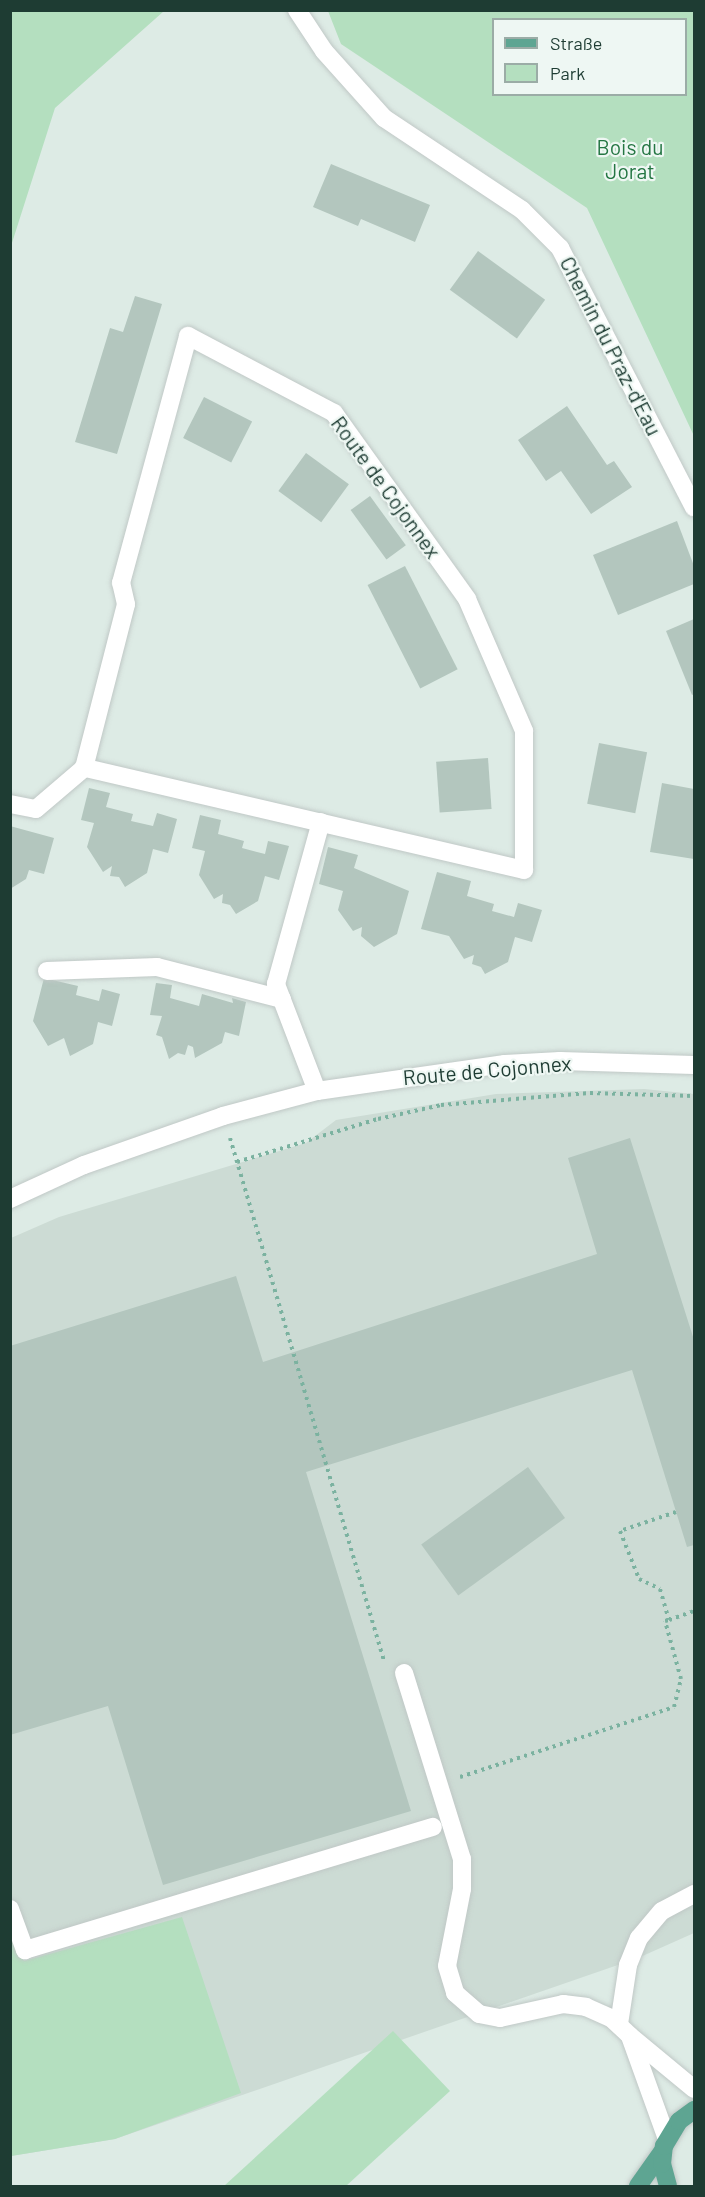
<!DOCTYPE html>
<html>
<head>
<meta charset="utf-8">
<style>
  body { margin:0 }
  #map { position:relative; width:705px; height:2197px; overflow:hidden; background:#ddebe5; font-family:Barlow,sans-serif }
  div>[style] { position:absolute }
  .built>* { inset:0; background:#ccdbd4 }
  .green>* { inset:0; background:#b4dfbf }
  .building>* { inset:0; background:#b3c6be; transform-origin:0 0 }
  .path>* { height:4px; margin-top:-2px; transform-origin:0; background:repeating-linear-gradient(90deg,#7bb2a0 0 3px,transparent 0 7.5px) }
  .roads { filter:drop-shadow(0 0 2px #c0c8c6) drop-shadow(0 0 2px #c0c8c6) }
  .minor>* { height:18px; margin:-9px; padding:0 9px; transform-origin:9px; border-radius:9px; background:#fff }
  .major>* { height:18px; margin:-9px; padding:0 9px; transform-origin:9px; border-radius:9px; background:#5ea592 }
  span { translate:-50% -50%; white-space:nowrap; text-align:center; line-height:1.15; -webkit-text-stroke:4.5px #eef7f3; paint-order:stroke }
  .park-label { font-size:21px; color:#247643 }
  .street-label { font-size:21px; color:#1e3c33 }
  .frame { position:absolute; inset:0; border:12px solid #1e3c33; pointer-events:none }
  .legend { position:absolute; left:492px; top:18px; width:195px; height:78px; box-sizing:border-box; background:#eef7f3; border:2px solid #9baca6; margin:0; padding:8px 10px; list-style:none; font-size:18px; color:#1e3c33 }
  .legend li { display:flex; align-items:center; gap:12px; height:30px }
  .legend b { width:30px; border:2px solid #9baca6 }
</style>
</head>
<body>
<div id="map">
  <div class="built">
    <div style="clip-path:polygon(644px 1089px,694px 1094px,694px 1933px,638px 1958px,115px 2139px,11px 2156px,11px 1238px,59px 1217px,306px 1143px,336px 1120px,496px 1094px)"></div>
  </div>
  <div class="green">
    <div style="clip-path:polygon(11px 10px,164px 11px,55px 108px,11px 246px)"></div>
    <div style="clip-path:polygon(evenodd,328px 11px,694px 11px,694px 436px,587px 208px,341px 44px,328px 11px,494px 20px,686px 20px,686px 94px,494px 94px,494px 20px)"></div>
    <div style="clip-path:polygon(182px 1917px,241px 2093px,115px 2139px,11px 2156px,10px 1925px,24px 1961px)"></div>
    <div style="clip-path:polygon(393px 2031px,450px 2091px,346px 2186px,224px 2186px)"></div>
  </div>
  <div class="building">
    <div style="clip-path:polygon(331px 164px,430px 205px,415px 242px,361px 219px,358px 226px,313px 207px)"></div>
    <div style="left:478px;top:251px;width:83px;height:48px;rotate:36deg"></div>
    <div style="clip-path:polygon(135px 296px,162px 304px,117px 454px,75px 442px,110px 328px,123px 332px)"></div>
    <div style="left:204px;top:397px;width:54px;height:46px;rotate:27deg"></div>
    <div style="clip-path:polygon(567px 406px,607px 465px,614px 461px,632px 487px,591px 514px,561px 471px,546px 481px,518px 440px)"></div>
    <div style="left:306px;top:453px;width:53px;height:47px;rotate:36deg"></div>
    <div style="left:370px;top:496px;width:61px;height:24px;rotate:54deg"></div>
    <div style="clip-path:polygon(677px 521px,694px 566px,694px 584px,618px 615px,593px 555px)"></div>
    <div style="left:405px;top:566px;width:116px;height:42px;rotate:63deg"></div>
    <div style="clip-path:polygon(694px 619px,694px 694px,692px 695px,666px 631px)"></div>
    <div style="left:599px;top:743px;width:49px;height:62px;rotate:11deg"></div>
    <div style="left:488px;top:758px;width:51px;height:52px;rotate:86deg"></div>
    <div style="clip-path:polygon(662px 783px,694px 789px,694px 859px,650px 852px)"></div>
    <div style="clip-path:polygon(89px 788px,110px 793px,106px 807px,133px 814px,131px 821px,153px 826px,157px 813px,177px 819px,168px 853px,153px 849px,147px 873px,125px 887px,119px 877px,110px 876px,112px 866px,103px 872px,87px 847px,94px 823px,81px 820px)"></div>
    <div style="clip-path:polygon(200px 815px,221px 820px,218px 834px,244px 841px,242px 848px,265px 854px,268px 841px,289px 846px,279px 880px,265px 876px,258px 901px,236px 914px,230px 905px,222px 903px,223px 894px,214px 899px,199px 875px,205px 851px,192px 848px)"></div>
    <div style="clip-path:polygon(10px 826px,54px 838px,44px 874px,29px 870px,26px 879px,10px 889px)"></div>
    <div style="clip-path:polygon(328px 847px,358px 855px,354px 868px,409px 891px,397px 934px,374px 947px,361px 936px,362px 927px,353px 931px,338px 910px,343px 891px,319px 884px)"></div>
    <div style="clip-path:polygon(437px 872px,471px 881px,467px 896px,494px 904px,492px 911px,514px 917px,518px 903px,542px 910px,532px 942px,515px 937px,508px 962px,485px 974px,481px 967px,472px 964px,474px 955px,464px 959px,449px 936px,421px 929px)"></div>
    <div style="clip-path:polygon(44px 978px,78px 986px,76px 995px,99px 1001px,102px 989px,120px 994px,112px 1026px,98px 1022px,93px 1044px,70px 1056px,64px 1038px,48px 1046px,33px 1021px)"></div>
    <div style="clip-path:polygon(156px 983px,172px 985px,170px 998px,199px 1006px,202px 994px,233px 1003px,232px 998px,246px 1002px,239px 1036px,225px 1032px,222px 1043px,195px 1058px,193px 1047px,188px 1045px,185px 1055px,178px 1053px,169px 1059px,162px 1037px,156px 1035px,162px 1016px,150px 1015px)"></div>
    <div style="clip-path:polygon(630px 1138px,694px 1340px,694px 1545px,687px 1547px,632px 1370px,306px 1472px,411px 1811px,163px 1885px,108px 1706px,10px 1735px,10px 1346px,236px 1276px,263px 1362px,597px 1254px,568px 1158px)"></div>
    <div style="left:528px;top:1467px;width:63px;height:132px;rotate:54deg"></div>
  </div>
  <div class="path">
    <div style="left:230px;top:1138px;width:545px;rotate:73.59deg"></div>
    <div style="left:237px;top:1162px;width:147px;rotate:-17deg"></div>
    <div style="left:378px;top:1119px;width:65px;rotate:-12.5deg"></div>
    <div style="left:441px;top:1105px;width:149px;rotate:-4.6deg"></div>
    <div style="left:590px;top:1093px;width:104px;rotate:1.7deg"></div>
    <div style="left:676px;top:1512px;width:59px;rotate:161.3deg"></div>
    <div style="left:620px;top:1531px;width:52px;rotate:68.4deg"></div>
    <div style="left:639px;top:1579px;width:23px;rotate:25deg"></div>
    <div style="left:660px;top:1589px;width:32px;rotate:74deg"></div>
    <div style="left:669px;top:1620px;width:27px;rotate:-20deg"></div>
    <div style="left:460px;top:1777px;width:225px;rotate:-18.1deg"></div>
    <div style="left:674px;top:1707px;width:29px;rotate:-76deg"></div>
    <div style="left:681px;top:1679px;width:60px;rotate:-105.4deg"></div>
    <div style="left:665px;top:1621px;width:4px;rotate:-14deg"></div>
  </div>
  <div class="roads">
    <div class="minor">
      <div style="left:297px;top:10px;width:49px;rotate:56.6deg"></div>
      <div style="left:324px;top:51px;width:90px;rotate:48.2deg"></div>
      <div style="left:384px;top:118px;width:166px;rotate:33.7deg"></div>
      <div style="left:522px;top:210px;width:54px;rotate:45deg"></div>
      <div style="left:560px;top:248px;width:292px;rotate:62.7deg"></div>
      <div style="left:10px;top:804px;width:26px;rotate:11deg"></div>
      <div style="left:36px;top:809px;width:63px;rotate:-40.5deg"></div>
      <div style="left:84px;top:768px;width:169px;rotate:-75.6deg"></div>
      <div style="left:126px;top:604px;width:22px;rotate:-103deg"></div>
      <div style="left:121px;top:583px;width:256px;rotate:-74.8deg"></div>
      <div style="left:188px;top:336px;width:165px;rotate:27.8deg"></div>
      <div style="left:334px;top:413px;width:229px;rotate:54.4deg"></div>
      <div style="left:467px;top:599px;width:144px;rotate:66.6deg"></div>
      <div style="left:524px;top:731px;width:139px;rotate:90deg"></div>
      <div style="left:524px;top:870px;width:452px;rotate:-166.9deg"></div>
      <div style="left:47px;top:971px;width:110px;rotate:-2.1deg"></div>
      <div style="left:157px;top:967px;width:129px;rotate:14.4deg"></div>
      <div style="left:317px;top:1091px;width:115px;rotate:-111deg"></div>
      <div style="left:276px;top:984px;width:168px;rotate:-74.5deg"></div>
      <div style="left:10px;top:1199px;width:81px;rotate:-24.7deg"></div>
      <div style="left:84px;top:1165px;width:147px;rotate:-19.4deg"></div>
      <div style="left:223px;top:1116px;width:97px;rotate:-14.9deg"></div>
      <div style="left:317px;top:1091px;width:190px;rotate:-8.2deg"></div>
      <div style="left:505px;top:1064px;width:55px;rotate:-3.1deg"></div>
      <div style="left:560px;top:1061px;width:134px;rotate:1.7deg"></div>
      <div style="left:404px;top:1673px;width:195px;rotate:72.7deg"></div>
      <div style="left:462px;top:1859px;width:30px;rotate:90deg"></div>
      <div style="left:462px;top:1889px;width:78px;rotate:101deg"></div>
      <div style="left:447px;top:1966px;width:28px;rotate:73deg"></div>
      <div style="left:455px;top:1993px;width:32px;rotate:41deg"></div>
      <div style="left:479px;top:2014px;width:21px;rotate:11deg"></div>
      <div style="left:500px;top:2018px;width:65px;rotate:-12.5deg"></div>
      <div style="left:563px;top:2004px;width:23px;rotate:7deg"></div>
      <div style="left:586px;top:2007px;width:27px;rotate:24deg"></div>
      <div style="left:611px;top:2018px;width:26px;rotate:43deg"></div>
      <div style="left:10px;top:1909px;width:44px;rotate:69.9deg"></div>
      <div style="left:25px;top:1950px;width:426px;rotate:-16.8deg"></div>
      <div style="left:619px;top:2024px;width:60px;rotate:-81.3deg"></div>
      <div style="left:628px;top:1965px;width:29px;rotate:-68deg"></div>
      <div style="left:639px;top:1938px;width:35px;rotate:-50deg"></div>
      <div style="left:662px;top:1911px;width:36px;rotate:-28deg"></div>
      <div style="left:667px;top:2139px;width:109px;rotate:-109.8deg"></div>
      <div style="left:630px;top:2036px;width:83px;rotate:39.6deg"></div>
    </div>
    <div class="major">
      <div style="left:638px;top:2186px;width:42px;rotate:-54.8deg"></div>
      <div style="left:668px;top:2186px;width:23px;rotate:-105deg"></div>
      <div style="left:662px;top:2164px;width:18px;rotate:-84deg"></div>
      <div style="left:664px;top:2146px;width:29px;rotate:-59deg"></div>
      <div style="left:679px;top:2121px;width:19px;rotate:-36deg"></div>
    </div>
  </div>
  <div class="park-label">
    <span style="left:630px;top:159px">Bois du<br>Jorat</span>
  </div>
  <div class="street-label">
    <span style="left:611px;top:346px;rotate:63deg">Chemin du Praz-d'Eau</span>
    <span style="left:386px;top:487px;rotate:54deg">Route de Cojonnex</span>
    <span style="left:487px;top:1070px;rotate:-5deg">Route de Cojonnex</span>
  </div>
  <div class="frame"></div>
  <ul class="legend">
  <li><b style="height:8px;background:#5ea592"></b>Straße</li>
  <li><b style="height:16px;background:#b4dfbf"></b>Park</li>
  </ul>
</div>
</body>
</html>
